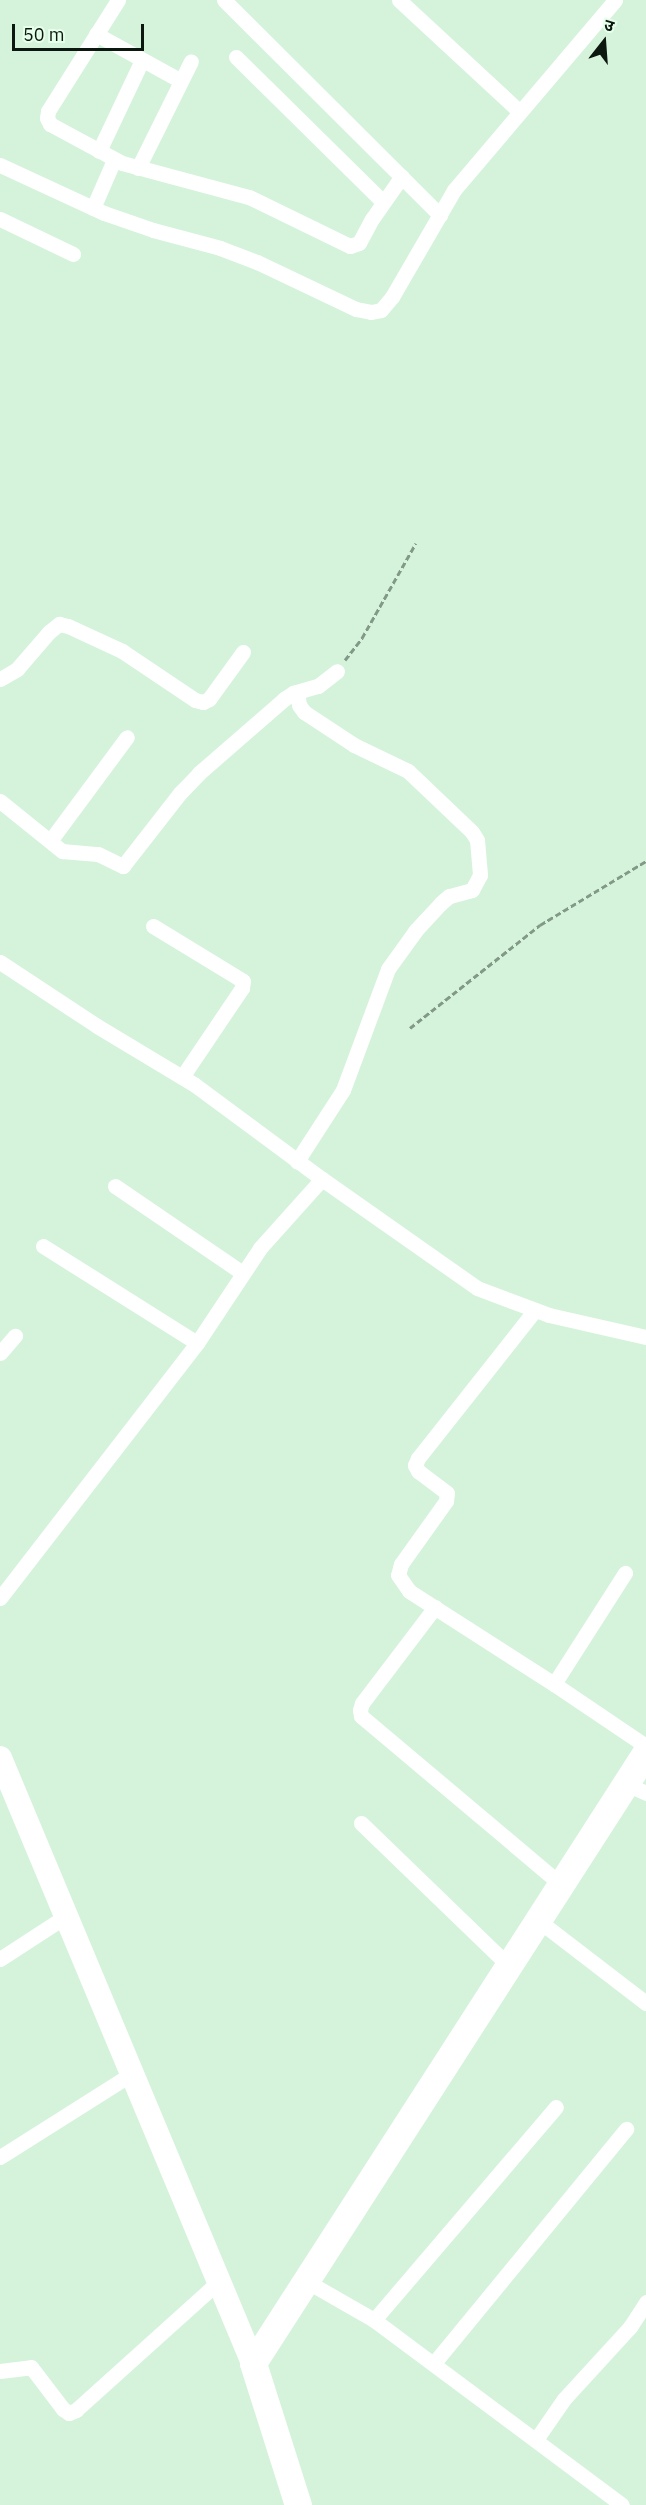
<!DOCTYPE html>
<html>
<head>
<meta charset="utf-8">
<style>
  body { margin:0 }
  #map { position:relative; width:646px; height:2505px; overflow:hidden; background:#d5f3db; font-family:"IBM Plex Sans","Noto Sans Devanagari",sans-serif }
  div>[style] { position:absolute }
  .path>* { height:3px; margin-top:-1.5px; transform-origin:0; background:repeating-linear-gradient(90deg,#829987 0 6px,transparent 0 9px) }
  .street>* { height:15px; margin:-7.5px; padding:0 7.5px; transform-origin:7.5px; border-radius:7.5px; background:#fff }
  .primary>* { height:24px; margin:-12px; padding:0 12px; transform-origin:12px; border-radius:12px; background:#fff }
  .highway>* { height:27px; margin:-13.5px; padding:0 13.5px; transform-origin:13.5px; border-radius:13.5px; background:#fff }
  span { translate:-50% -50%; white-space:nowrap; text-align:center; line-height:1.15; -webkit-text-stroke:4.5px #e6ffeb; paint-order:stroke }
  .north { position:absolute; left:574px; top:12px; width:60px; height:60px; -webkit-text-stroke:4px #e6ffeb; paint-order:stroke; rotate:17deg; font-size:16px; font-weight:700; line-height:24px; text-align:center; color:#0c170f }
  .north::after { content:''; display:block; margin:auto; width:21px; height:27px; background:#0c170f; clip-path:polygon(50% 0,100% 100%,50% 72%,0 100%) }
  .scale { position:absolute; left:12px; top:24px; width:132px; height:27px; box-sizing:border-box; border:3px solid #0c170f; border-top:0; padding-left:8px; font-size:18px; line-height:21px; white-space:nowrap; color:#0c170f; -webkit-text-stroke:4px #e6ffeb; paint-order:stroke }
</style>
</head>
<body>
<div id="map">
  <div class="path">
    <div style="left:345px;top:660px;width:28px;rotate:-52deg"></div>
    <div style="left:362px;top:638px;width:109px;rotate:-60.4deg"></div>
    <div style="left:410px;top:1028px;width:166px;rotate:-38.4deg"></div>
    <div style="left:540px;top:925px;width:124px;rotate:-31.1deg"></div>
  </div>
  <div class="street">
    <div style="left:118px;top:0;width:131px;rotate:122.2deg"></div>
    <div style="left:48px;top:111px;width:7px;rotate:98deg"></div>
    <div style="left:47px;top:118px;width:7px;rotate:63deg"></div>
    <div style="left:50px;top:124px;width:82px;rotate:28.4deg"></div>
    <div style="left:122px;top:163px;width:131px;rotate:15deg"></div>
    <div style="left:249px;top:197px;width:112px;rotate:25.9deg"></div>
    <div style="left:350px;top:246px;width:9px;rotate:-18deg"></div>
    <div style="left:359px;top:243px;width:27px;rotate:-62deg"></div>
    <div style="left:372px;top:219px;width:52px;rotate:-55.1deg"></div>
    <div style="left:224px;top:0;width:305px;rotate:44.9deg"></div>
    <div style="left:399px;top:0;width:163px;rotate:42.8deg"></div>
    <div style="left:96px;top:34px;width:97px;rotate:28.9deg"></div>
    <div style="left:236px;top:57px;width:206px;rotate:44.6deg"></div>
    <div style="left:99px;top:151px;width:101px;rotate:-64.7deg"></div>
    <div style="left:0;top:165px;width:115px;rotate:24.8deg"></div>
    <div style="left:104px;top:213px;width:52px;rotate:19.1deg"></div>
    <div style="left:153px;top:230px;width:69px;rotate:15deg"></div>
    <div style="left:220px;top:248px;width:40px;rotate:21deg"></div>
    <div style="left:257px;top:262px;width:110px;rotate:25.4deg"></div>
    <div style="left:356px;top:309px;width:15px;rotate:11deg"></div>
    <div style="left:371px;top:312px;width:10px;rotate:-11deg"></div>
    <div style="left:381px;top:310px;width:17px;rotate:-50deg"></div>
    <div style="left:392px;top:297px;width:124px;rotate:-59.9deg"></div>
    <div style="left:454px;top:190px;width:249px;rotate:-49.7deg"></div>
    <div style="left:138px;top:168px;width:119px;rotate:-63.6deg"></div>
    <div style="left:93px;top:208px;width:52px;rotate:-66.4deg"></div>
    <div style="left:0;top:219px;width:81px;rotate:25.6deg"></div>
    <div style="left:0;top:679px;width:20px;rotate:-30deg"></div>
    <div style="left:17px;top:669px;width:49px;rotate:-49.1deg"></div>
    <div style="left:49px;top:632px;width:13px;rotate:-39deg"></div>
    <div style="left:59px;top:624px;width:9px;rotate:13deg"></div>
    <div style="left:68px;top:626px;width:60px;rotate:24.8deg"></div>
    <div style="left:122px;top:651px;width:88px;rotate:33.9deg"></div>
    <div style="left:195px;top:700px;width:8px;rotate:14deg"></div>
    <div style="left:203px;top:702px;width:7px;rotate:-27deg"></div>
    <div style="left:209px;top:699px;width:58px;rotate:-54.1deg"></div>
    <div style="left:297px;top:692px;width:13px;rotate:81deg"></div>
    <div style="left:299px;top:705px;width:9px;rotate:54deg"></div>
    <div style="left:304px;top:712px;width:60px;rotate:33.4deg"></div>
    <div style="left:354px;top:745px;width:60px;rotate:25.7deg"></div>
    <div style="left:408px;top:771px;width:88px;rotate:43.6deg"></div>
    <div style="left:472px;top:832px;width:9px;rotate:58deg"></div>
    <div style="left:477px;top:840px;width:35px;rotate:85deg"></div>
    <div style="left:480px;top:875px;width:17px;rotate:118deg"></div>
    <div style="left:472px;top:890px;width:24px;rotate:165deg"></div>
    <div style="left:449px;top:896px;width:11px;rotate:139deg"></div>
    <div style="left:441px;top:903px;width:37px;rotate:133deg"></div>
    <div style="left:416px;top:930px;width:48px;rotate:125.7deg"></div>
    <div style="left:388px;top:969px;width:129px;rotate:110.4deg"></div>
    <div style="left:343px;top:1090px;width:85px;rotate:122.9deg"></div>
    <div style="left:0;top:801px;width:80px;rotate:38.9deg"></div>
    <div style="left:62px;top:851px;width:36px;rotate:5deg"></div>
    <div style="left:98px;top:854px;width:28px;rotate:26deg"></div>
    <div style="left:123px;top:866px;width:93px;rotate:-52deg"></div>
    <div style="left:180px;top:793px;width:28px;rotate:-46deg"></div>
    <div style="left:199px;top:773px;width:113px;rotate:-41deg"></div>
    <div style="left:284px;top:699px;width:11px;rotate:-34deg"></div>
    <div style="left:293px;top:693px;width:26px;rotate:-16deg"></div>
    <div style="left:318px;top:686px;width:24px;rotate:-38deg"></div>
    <div style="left:50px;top:841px;width:129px;rotate:-53.5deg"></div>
    <div style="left:153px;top:926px;width:105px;rotate:31.4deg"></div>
    <div style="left:243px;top:981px;width:7px;rotate:98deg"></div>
    <div style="left:242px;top:988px;width:107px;rotate:124deg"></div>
    <div style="left:0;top:962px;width:116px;rotate:33.4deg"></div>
    <div style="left:97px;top:1026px;width:114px;rotate:31deg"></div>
    <div style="left:195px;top:1085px;width:158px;rotate:36.5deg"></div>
    <div style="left:322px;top:1179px;width:189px;rotate:35.1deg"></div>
    <div style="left:477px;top:1288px;width:77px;rotate:20.6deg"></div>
    <div style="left:549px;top:1315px;width:99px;rotate:12.8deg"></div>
    <div style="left:115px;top:1186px;width:153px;rotate:34.3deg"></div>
    <div style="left:43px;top:1246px;width:182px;rotate:32.2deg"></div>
    <div style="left:535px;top:1310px;width:189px;rotate:128.3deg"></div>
    <div style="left:418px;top:1458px;width:8px;rotate:113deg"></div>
    <div style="left:415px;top:1465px;width:7px;rotate:63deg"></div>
    <div style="left:418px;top:1471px;width:36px;rotate:37deg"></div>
    <div style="left:447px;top:1493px;width:8px;rotate:97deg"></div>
    <div style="left:446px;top:1501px;width:77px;rotate:125.5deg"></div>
    <div style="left:401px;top:1564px;width:11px;rotate:105deg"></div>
    <div style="left:398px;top:1575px;width:19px;rotate:55deg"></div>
    <div style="left:409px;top:1591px;width:172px;rotate:32.7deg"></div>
    <div style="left:554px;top:1684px;width:111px;rotate:34deg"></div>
    <div style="left:0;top:1353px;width:23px;rotate:-49deg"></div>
    <div style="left:0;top:1598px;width:322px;rotate:-52.3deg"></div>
    <div style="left:197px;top:1343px;width:114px;rotate:-56.4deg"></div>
    <div style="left:260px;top:1248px;width:93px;rotate:-48.1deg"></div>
    <div style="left:435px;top:1607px;width:121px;rotate:127.2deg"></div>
    <div style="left:362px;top:1703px;width:7px;rotate:106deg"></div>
    <div style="left:360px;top:1710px;width:6px;rotate:81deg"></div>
    <div style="left:361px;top:1716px;width:263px;rotate:40.1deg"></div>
    <div style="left:554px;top:1684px;width:132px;rotate:-57.4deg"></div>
    <div style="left:626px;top:1784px;width:22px;rotate:24deg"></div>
    <div style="left:361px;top:1823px;width:207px;rotate:44deg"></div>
    <div style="left:539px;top:1921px;width:135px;rotate:37.5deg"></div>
    <div style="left:0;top:1959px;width:79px;rotate:-33.1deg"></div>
    <div style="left:0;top:2157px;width:157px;rotate:-32.3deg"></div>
    <div style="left:306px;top:2281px;width:78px;rotate:29.8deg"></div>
    <div style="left:374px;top:2320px;width:309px;rotate:36.7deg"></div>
    <div style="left:374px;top:2320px;width:280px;rotate:-49.5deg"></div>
    <div style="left:434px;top:2363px;width:303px;rotate:-50.6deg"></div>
    <div style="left:0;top:2371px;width:31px;rotate:-7deg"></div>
    <div style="left:31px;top:2367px;width:53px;rotate:52.7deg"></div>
    <div style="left:63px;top:2409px;width:7px;rotate:34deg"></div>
    <div style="left:69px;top:2413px;width:8px;rotate:-23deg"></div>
    <div style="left:76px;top:2410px;width:191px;rotate:-42deg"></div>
    <div style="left:537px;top:2438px;width:47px;rotate:-55.3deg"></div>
    <div style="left:564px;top:2399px;width:98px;rotate:-47.5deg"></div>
    <div style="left:630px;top:2327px;width:30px;rotate:-57deg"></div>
  </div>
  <div class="primary">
    <div style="left:0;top:1758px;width:656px;rotate:67.31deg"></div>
  </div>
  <div class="highway">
    <div style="left:298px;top:2505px;width:149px;rotate:-107.6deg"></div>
    <div style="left:253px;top:2363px;width:726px;rotate:-57.25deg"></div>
  </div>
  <div class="north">उ</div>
  <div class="scale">50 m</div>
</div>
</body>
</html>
